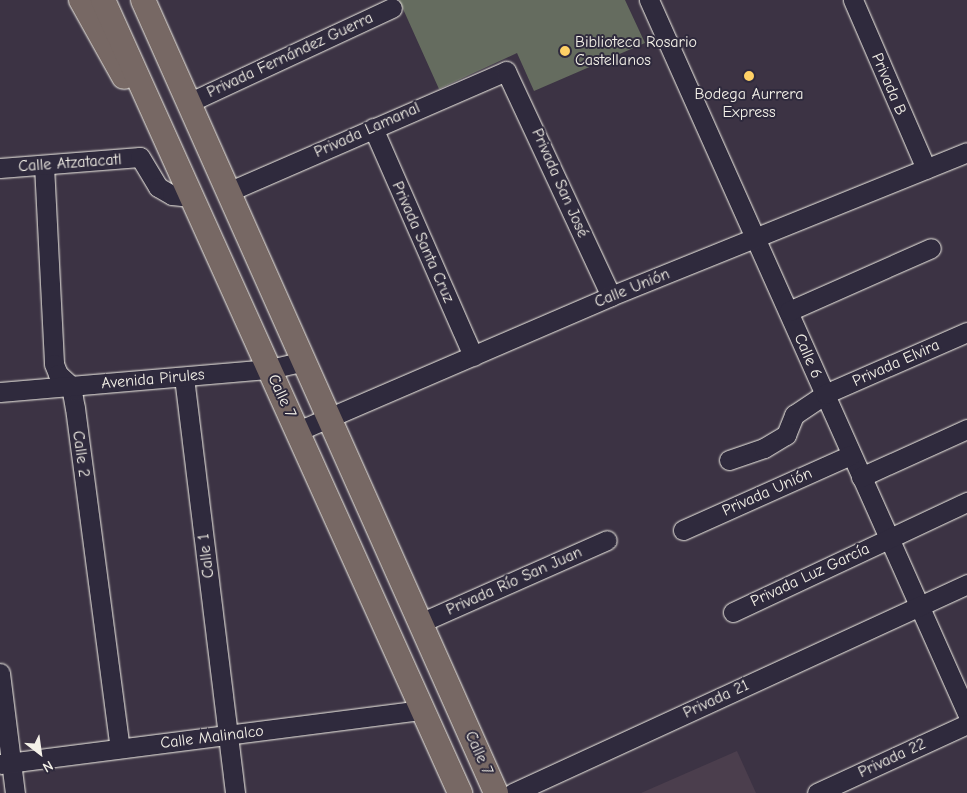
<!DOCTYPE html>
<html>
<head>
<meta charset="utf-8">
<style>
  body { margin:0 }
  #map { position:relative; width:967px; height:793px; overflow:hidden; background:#3c3344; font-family:"Comic Neue",sans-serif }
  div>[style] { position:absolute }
  .built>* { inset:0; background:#4b3e4d }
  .green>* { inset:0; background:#656c5f }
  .roads { filter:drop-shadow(0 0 1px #f4f1e8) drop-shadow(0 0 1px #f4f1e8) }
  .minor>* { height:19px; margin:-9.5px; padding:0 9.5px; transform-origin:9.5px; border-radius:9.5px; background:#2f2a3d }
  .major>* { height:24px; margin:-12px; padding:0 12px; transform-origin:12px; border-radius:12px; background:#776864 }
  .dots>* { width:14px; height:14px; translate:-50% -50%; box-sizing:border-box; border:2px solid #2f2a3d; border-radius:50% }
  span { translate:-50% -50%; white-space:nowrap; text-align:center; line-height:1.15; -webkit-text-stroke:4px #2f2a3d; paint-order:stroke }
  .poi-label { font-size:16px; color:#f4f1e8 }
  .left { translate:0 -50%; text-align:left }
  .street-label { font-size:16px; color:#f4f1e8 }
  .north { position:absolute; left:15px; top:728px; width:50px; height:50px; -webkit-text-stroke:4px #2f2a3d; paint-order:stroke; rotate:150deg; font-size:14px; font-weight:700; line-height:20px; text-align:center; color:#f4f1e8 }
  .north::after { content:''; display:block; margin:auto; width:18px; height:22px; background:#f4f1e8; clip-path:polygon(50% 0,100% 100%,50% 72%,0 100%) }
</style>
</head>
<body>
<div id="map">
  <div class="built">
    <div style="clip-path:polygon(737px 751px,756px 793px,641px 793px)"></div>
  </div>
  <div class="green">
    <div style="clip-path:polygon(399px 0,625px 0,645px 43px,534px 91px,517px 53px,439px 89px)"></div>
  </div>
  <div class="roads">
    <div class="minor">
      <div style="left:649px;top:0;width:781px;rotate:65.96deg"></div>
      <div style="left:853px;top:0;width:184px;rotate:66.6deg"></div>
      <div style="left:188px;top:103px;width:225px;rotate:-25deg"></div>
      <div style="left:373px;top:128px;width:249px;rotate:66.3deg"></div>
      <div style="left:44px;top:165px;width:199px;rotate:87.1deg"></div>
      <div style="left:54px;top:364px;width:11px;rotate:68deg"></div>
      <div style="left:58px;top:374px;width:18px;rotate:43deg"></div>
      <div style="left:71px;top:386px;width:22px;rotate:80deg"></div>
      <div style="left:75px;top:408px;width:343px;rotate:82.5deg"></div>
      <div style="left:0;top:168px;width:140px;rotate:-4.5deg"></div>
      <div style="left:140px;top:157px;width:35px;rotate:59deg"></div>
      <div style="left:158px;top:187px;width:16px;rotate:30deg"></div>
      <div style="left:172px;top:195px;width:19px;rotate:6deg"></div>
      <div style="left:228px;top:192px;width:303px;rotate:-23.5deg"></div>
      <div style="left:506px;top:71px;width:248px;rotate:65deg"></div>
      <div style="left:789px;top:311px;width:155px;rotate:-23.9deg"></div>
      <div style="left:184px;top:377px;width:419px;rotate:83deg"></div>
      <div style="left:0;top:392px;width:271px;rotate:-4.9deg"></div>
      <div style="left:270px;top:369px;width:35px;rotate:-13deg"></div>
      <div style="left:298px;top:431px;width:341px;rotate:-23.3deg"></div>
      <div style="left:611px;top:296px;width:384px;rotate:-22deg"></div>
      <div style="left:729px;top:460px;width:37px;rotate:-19deg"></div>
      <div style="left:764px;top:448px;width:26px;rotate:-31deg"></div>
      <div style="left:786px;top:435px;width:22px;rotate:-68deg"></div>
      <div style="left:794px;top:415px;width:37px;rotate:-34deg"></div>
      <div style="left:825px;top:394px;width:155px;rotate:-23.6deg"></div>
      <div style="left:861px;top:477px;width:116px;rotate:-24.4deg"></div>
      <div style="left:683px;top:530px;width:184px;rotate:-24.1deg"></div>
      <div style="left:733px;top:612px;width:259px;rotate:-25.2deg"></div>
      <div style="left:422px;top:622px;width:202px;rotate:-23.9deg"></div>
      <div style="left:0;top:673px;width:121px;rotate:82.9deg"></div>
      <div style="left:0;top:764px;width:426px;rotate:-7.3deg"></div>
      <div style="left:513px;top:793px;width:500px;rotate:-24.7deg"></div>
      <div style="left:817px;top:793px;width:165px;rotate:-24.7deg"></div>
    </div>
    <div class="major">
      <div style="left:81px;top:0;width:88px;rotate:60.8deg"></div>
      <div style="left:103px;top:0;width:870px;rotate:65.76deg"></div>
      <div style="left:143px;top:0;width:868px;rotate:66deg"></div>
    </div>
  </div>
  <div class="dots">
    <div style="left:565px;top:51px;background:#ffd166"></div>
    <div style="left:749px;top:76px;background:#ffd166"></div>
  </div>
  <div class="poi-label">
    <span class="left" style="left:575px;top:51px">Biblioteca Rosario<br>Castellanos</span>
    <span style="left:749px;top:103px">Bodega Aurrera<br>Express</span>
  </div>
  <div class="street-label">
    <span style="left:290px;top:55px;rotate:-25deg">Privada Fernández Guerra</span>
    <span style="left:889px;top:84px;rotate:67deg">Privada B</span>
    <span style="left:367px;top:130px;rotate:-24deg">Privada Lamanal</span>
    <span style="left:70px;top:163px;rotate:-4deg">Calle Atzatacatl</span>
    <span style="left:560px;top:183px;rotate:66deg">Privada San José</span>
    <span style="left:423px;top:242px;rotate:66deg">Privada Santa Cruz</span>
    <span style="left:632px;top:288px;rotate:-22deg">Calle Unión</span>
    <span style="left:808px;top:356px;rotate:67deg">Calle 6</span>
    <span style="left:896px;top:363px;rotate:-24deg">Privada Elvira</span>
    <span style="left:153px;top:379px;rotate:-5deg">Avenida Pirules</span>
    <span style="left:282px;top:396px;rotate:65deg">Calle 7</span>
    <span style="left:81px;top:454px;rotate:82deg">Calle 2</span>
    <span style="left:767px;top:492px;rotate:-24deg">Privada Unión</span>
    <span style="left:206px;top:556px;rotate:-97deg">Calle 1</span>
    <span style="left:810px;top:575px;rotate:-25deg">Privada Luz García</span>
    <span style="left:514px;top:581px;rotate:-24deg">Privada Río San Juan</span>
    <span style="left:716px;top:699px;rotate:-25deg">Privada 21</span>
    <span style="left:212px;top:737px;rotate:-7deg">Calle Malinalco</span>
    <span style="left:479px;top:753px;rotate:66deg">Calle 7</span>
    <span style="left:892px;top:758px;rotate:-25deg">Privada 22</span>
  </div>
  <div class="north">N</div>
</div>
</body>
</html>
